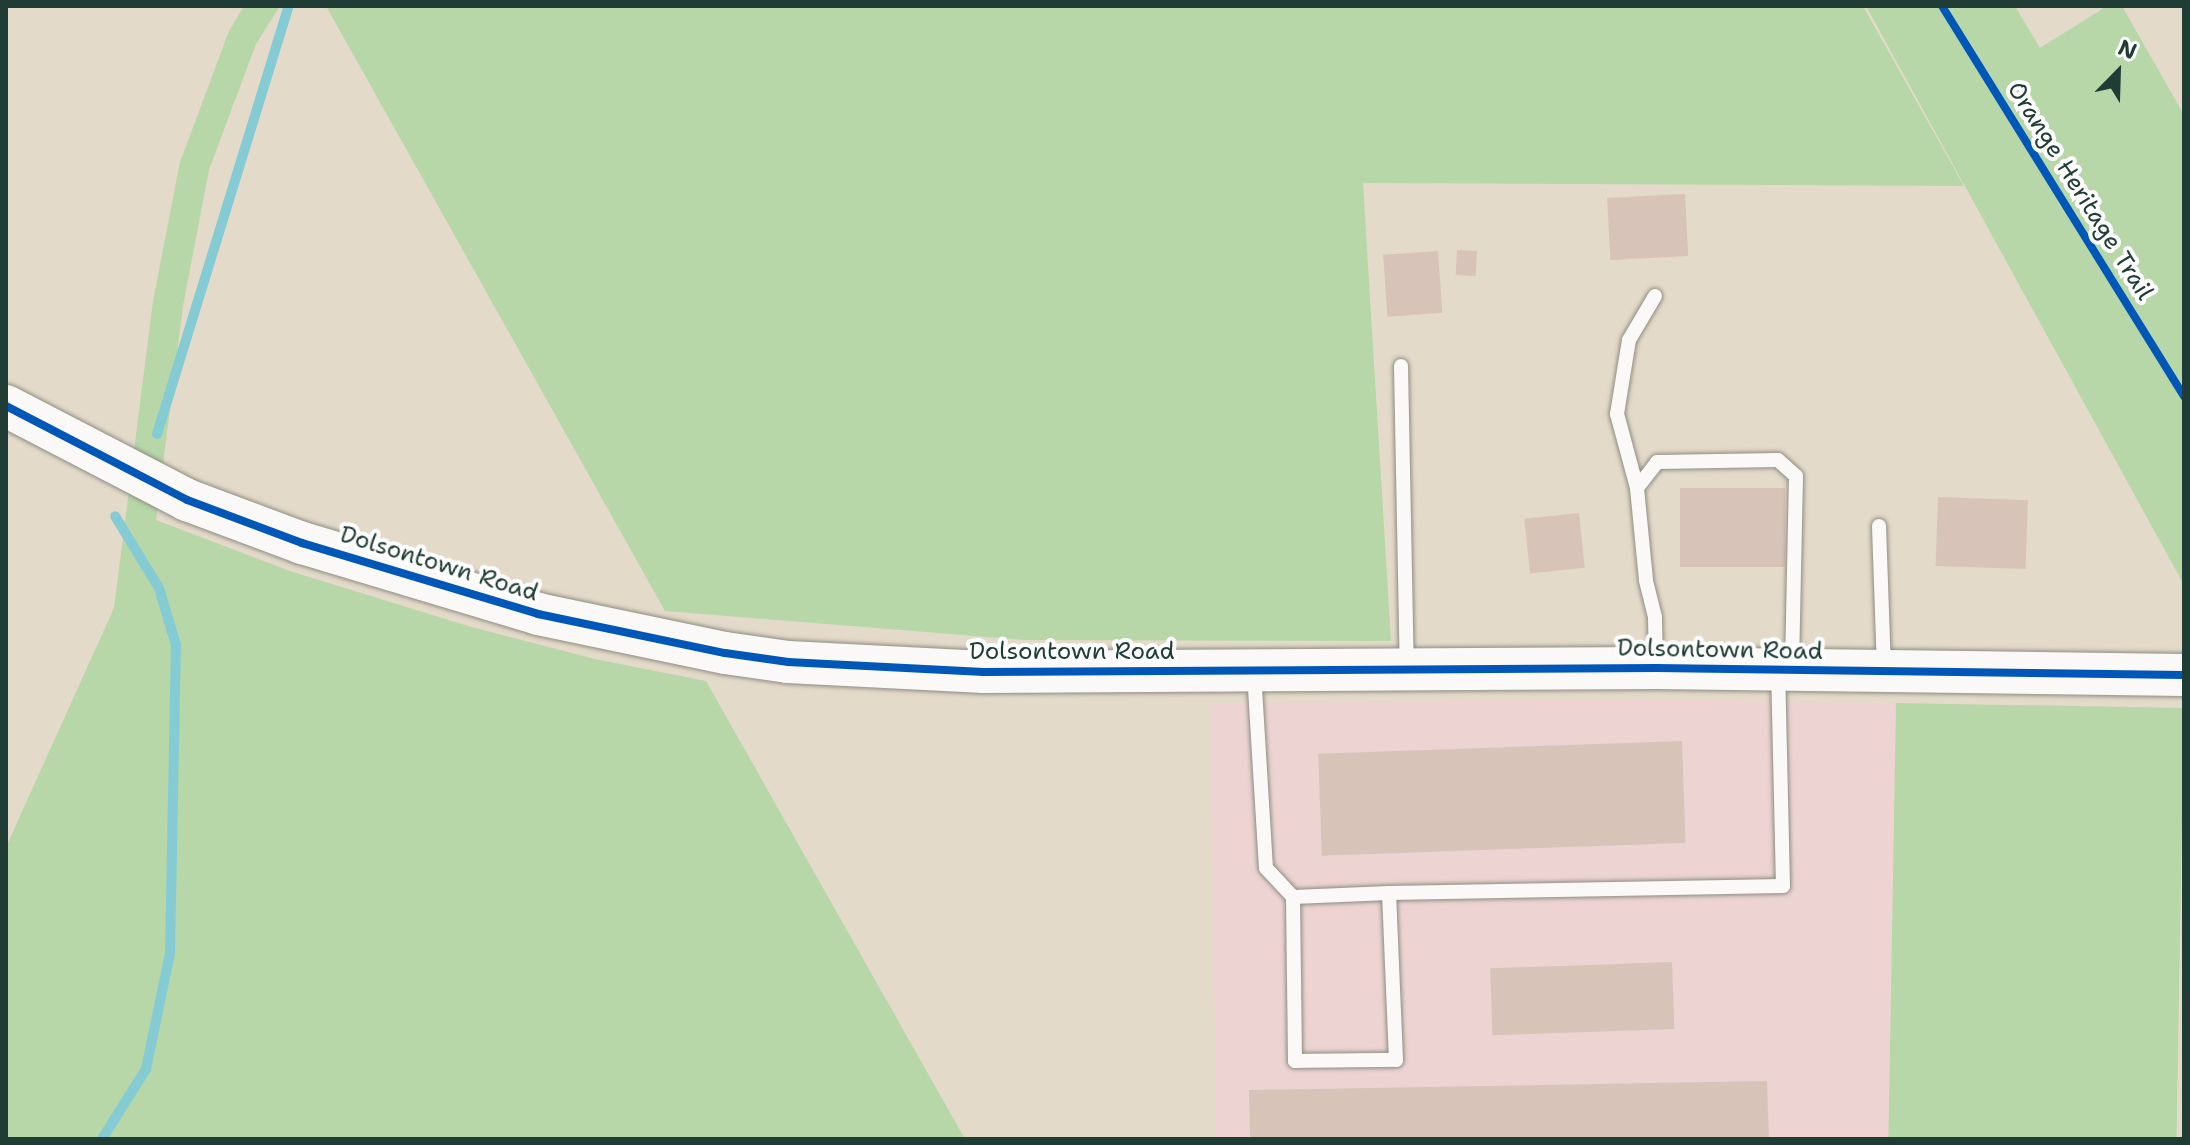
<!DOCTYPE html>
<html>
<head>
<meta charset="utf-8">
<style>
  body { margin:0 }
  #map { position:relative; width:2190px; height:1145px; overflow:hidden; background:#e4dac9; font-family:"Shantell Sans",sans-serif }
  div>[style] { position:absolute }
  .built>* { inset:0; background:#edd4d3 }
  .green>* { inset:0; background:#b7d7a8; transform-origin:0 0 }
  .stream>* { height:10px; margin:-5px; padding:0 5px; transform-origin:5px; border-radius:5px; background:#85cbd4 }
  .building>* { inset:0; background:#d8c3b9; transform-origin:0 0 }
  .roads { filter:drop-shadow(0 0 2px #8d8d83) drop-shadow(0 0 2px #8d8d83) }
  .lane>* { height:14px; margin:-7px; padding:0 7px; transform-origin:7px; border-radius:7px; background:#fbf9f7 }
  .secondary>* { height:42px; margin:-21px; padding:0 21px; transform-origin:21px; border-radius:21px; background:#fbf9f7 }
  .cycleway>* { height:8px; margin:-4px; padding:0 4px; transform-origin:4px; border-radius:4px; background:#0057b8 }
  span { translate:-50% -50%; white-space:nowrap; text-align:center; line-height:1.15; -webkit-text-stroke:8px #fff; paint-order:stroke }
  .street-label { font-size:24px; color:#1f3d34 }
  .frame { position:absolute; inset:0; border:8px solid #1f3d34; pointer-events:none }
  .north { position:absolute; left:2078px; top:32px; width:80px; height:80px; -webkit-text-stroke:6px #fff; paint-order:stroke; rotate:23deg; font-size:22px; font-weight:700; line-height:32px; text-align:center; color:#1f3d34 }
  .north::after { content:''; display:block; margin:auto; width:28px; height:36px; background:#1f3d34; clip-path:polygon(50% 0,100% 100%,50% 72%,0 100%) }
</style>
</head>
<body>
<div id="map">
  <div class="built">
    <div style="clip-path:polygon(1649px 699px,1896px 703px,1891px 1139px,1216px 1139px,1211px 703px)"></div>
  </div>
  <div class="green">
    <div style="clip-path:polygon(244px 6px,280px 6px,256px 44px,209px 170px,183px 306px,156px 520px,290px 571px,468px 626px,595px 659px,706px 681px,965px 1139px,6px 1139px,6px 847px,114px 608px,153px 301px,180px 162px,229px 31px)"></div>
    <div style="clip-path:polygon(326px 6px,1863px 6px,1964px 186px,1363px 183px,1391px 641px,1024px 640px,665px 611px)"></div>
    <div style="clip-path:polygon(1866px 6px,2015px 6px,2040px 48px,2107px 6px,2122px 6px,2184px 115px,2184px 585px)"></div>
    <div style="left:1896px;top:703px;width:288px;height:436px;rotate:1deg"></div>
  </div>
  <div class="stream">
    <div style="left:157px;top:434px;width:448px;rotate:-72.9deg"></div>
    <div style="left:102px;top:1139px;width:83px;rotate:-57.8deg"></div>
    <div style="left:146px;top:1069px;width:118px;rotate:-78.3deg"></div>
    <div style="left:170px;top:953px;width:308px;rotate:-88.9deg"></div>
    <div style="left:176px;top:645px;width:59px;rotate:-106.6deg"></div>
    <div style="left:159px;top:588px;width:84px;rotate:-121.4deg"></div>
  </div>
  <div class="building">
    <div style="left:1685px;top:194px;width:62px;height:78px;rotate:87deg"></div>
    <div style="left:1457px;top:250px;width:20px;height:25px;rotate:3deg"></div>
    <div style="left:1438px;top:251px;width:62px;height:55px;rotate:86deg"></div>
    <div style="left:1785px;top:488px;width:79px;height:105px;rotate:90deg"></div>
    <div style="left:1938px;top:497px;width:90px;height:69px;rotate:2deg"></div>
    <div style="left:1579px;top:513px;width:55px;height:55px;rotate:84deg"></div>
    <div style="left:1682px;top:741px;width:102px;height:364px;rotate:88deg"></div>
    <div style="left:1672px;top:962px;width:67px;height:182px;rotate:88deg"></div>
    <div style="clip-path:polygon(1767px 1081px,1769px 1139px,1250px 1139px,1249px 1090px)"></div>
  </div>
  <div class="roads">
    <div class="lane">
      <div style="left:1401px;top:366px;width:300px;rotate:88.9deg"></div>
      <div style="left:1637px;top:488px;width:77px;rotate:-105.1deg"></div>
      <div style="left:1617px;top:414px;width:75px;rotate:-80.8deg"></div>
      <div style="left:1629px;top:340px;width:51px;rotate:-59.4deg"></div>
      <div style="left:1879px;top:526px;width:141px;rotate:88deg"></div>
      <div style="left:1656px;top:666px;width:49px;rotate:-91.2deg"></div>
      <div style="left:1655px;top:617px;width:38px;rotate:-104deg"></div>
      <div style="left:1646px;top:580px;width:92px;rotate:-95.6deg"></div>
      <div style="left:1637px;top:488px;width:33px;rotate:-52deg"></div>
      <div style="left:1657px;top:462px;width:121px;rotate:-0.9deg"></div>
      <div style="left:1778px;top:460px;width:24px;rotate:42deg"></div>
      <div style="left:1796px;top:476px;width:190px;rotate:91.2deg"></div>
      <div style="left:1254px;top:672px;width:196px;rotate:86.5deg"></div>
      <div style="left:1266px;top:868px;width:40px;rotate:47deg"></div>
      <div style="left:1293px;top:897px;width:164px;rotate:89.3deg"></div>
      <div style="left:1295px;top:1061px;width:101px;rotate:-0.6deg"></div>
      <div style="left:1396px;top:1060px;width:167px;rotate:-92.4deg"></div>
      <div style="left:1389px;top:893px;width:96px;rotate:177.6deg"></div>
      <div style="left:1389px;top:893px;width:394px;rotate:-1deg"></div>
      <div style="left:1783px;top:886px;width:213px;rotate:-91.3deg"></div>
    </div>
    <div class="secondary">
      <div style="left:6px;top:406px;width:204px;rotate:27.4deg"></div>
      <div style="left:187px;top:500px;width:123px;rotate:20.5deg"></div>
      <div style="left:302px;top:543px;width:246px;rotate:16.7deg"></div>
      <div style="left:538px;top:614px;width:191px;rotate:11.8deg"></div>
      <div style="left:725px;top:653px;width:64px;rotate:8.1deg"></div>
      <div style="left:788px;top:662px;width:196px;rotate:2.9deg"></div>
      <div style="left:984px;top:672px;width:672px;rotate:-0.34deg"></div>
      <div style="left:1656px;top:668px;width:528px;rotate:0.76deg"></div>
    </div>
  </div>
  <div class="cycleway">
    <div style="left:1942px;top:6px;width:460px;rotate:58.2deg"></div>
    <div style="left:6px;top:406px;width:204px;rotate:27.4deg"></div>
    <div style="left:187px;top:500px;width:123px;rotate:20.5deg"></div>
    <div style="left:302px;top:543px;width:246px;rotate:16.7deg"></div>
    <div style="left:538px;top:614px;width:191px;rotate:11.8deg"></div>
    <div style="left:725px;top:653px;width:64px;rotate:8.1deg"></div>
    <div style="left:788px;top:662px;width:196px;rotate:2.9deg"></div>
    <div style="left:984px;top:672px;width:672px;rotate:-0.34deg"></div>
    <div style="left:1656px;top:668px;width:528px;rotate:0.76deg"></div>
  </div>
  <div class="street-label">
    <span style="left:2080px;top:191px;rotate:58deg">Orange Heritage Trail</span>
    <span style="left:439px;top:564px;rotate:17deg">Dolsontown Road</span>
    <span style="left:1720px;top:650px;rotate:1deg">Dolsontown Road</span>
    <span style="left:1072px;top:652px">Dolsontown Road</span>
  </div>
  <div class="frame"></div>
  <div class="north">N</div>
</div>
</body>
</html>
